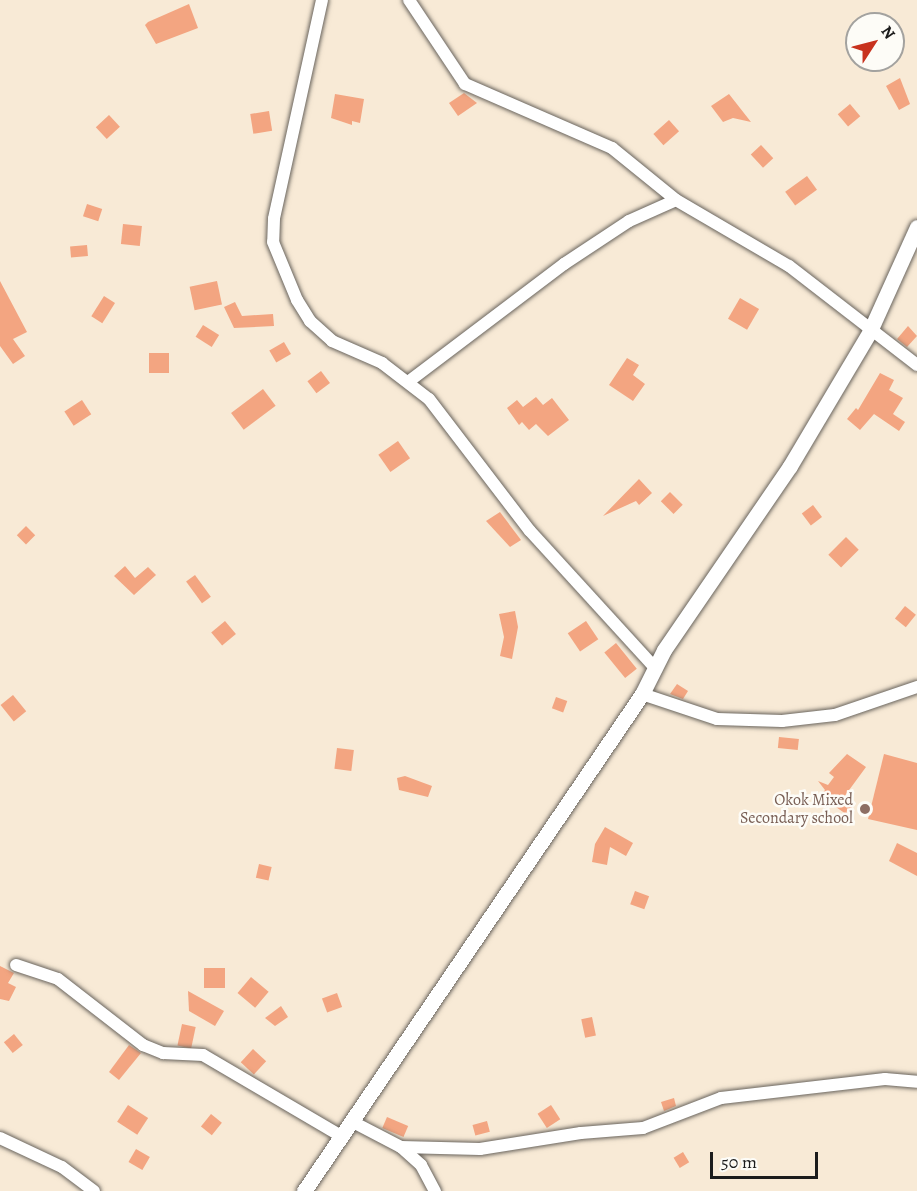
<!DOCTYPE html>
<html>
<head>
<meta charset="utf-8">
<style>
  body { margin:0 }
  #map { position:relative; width:917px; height:1191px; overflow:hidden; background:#f8ead6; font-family:Alegreya,serif }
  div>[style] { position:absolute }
  .building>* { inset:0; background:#f3a581; transform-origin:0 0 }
  .roads { filter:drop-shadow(0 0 2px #69645d) drop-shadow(0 0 2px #69645d) }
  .minor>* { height:12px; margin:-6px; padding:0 6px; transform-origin:6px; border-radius:6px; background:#fff }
  .tertiary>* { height:15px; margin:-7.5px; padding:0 7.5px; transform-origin:7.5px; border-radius:7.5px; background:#fff }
  .dots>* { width:16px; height:16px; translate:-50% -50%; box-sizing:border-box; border:3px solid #fdfcf7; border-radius:50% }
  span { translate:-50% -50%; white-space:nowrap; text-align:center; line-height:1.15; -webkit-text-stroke:5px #fdfcf7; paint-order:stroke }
  .education-label { font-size:16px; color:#785e54 }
  .right { translate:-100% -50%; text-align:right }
  .north { position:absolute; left:845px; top:12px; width:60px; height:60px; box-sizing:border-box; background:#fdfcf7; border:2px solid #a3a29f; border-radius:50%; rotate:54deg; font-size:16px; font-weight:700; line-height:24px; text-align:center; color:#1c1c1c }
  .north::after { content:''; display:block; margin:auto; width:21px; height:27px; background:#c8321e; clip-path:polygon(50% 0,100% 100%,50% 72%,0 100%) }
  .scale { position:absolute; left:710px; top:1152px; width:108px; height:27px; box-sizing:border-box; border:3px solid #1c1c1c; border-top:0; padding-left:8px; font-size:18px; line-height:21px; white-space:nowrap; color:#1c1c1c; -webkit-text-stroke:4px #fdfcf7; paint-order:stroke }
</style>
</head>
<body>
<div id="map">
  <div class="building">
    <div style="clip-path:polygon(189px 4px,198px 28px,156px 44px,145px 25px,148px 22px)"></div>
    <div style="clip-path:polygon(900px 78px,910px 104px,899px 110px,886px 86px)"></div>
    <div style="clip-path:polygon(464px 93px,477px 103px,458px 116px,449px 103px)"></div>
    <div style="clip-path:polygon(335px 94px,364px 99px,360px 123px,352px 121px,352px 125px,331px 118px)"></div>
    <div style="clip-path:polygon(729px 94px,751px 122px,733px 118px,723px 122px,711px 106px)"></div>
    <div style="left:850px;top:104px;width:16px;height:16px;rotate:50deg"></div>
    <div style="left:269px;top:111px;width:20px;height:19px;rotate:81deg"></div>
    <div style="left:109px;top:115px;width:16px;height:18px;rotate:47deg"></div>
    <div style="left:669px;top:120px;width:15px;height:21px;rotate:48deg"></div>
    <div style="left:761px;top:145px;width:18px;height:14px;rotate:47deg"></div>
    <div style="left:807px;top:176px;width:17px;height:27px;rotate:54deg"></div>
    <div style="left:87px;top:204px;width:16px;height:13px;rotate:18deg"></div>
    <div style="left:123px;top:224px;width:19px;height:20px;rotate:6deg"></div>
    <div style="left:87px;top:245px;width:11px;height:17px;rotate:85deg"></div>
    <div style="clip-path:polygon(0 281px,27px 332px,13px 339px,25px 356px,13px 364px,0 346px)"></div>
    <div style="left:217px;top:281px;width:24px;height:28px;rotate:78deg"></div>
    <div style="left:104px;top:296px;width:13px;height:24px;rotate:32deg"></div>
    <div style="left:740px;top:298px;width:22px;height:24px;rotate:30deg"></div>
    <div style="clip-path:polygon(235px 302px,242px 316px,273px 314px,274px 326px,234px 328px,224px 307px)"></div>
    <div style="left:203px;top:325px;width:19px;height:14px;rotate:32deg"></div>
    <div style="clip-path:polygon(908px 326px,917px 336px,907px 347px,897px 339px)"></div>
    <div style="left:284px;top:342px;width:14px;height:17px;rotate:60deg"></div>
    <div style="left:149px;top:353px;width:20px;height:20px"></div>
    <div style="clip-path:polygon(627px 358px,639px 365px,633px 375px,645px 384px,633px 401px,609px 385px)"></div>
    <div style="left:321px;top:371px;width:15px;height:17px;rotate:53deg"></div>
    <div style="clip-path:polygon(880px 373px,894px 380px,889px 390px,903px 398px,893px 414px,905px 422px,899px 431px,874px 414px,860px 430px,847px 419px,856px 408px,858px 410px)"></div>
    <div style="left:263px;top:389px;width:21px;height:40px;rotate:53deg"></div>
    <div style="clip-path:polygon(536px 397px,543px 405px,552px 398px,569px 420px,548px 436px,536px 424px,529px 430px,522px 422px,519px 425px,507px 408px,517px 400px,523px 407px)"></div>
    <div style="left:82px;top:400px;width:17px;height:21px;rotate:57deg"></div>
    <div style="left:398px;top:441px;width:21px;height:24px;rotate:55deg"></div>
    <div style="clip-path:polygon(639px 479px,652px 493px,639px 505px,636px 501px,603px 516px)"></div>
    <div style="left:670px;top:492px;width:18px;height:13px;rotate:45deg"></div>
    <div style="left:813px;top:505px;width:15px;height:14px;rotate:53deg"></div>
    <div style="clip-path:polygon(500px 512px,521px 540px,510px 547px,486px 521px)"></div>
    <div style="left:26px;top:526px;width:13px;height:13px;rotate:45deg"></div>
    <div style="left:846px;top:537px;width:18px;height:25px;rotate:45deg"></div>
    <div style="clip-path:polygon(125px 566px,135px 578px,148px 567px,156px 575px,134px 595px,114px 576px)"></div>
    <div style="left:195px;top:575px;width:27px;height:11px;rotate:54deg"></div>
    <div style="left:905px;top:606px;width:14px;height:16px;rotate:39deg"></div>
    <div style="clip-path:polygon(515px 611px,518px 627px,512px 659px,500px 656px,504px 637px,499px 614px)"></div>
    <div style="left:225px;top:621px;width:17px;height:18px;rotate:50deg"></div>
    <div style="left:586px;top:621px;width:22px;height:22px;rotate:56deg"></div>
    <div style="left:616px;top:643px;width:33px;height:15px;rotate:51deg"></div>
    <div style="clip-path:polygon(677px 684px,688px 691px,683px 699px,670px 694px)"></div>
    <div style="left:13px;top:695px;width:21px;height:16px;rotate:51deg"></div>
    <div style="left:556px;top:697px;width:12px;height:12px;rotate:20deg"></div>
    <div style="left:779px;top:737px;width:20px;height:11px;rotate:6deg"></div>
    <div style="left:337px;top:748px;width:17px;height:21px;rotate:7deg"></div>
    <div style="clip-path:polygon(847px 754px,866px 767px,844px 797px,853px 809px,846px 814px,820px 796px,825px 790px,818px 781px,828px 785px,834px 777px,829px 773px)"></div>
    <div style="clip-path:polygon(884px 754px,917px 763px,917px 830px,868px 819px)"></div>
    <div style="clip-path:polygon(405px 776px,432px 786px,428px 797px,399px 790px,397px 778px)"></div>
    <div style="clip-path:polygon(605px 827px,633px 843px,626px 856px,610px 847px,607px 865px,592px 862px,595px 844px)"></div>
    <div style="clip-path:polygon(897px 843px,917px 853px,917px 876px,889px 861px)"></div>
    <div style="left:259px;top:864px;width:13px;height:14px;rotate:13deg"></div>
    <div style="left:635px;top:891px;width:15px;height:14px;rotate:20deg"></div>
    <div style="clip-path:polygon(0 966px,14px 973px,8px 983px,16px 987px,9px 1001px,0 999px)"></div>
    <div style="left:204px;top:968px;width:21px;height:20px"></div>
    <div style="left:251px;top:977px;width:23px;height:21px;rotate:40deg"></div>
    <div style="clip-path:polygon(188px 991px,224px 1011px,215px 1026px,189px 1011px)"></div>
    <div style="left:337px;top:993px;width:15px;height:16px;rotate:70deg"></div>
    <div style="clip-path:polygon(281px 1006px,288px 1017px,275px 1026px,265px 1018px)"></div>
    <div style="left:592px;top:1017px;width:19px;height:11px;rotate:78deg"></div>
    <div style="left:182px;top:1024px;width:14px;height:22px;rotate:12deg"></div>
    <div style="left:14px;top:1034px;width:14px;height:13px;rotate:51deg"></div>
    <div style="clip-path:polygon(129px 1045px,141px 1053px,119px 1080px,109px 1072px)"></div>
    <div style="left:253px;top:1049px;width:18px;height:18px;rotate:43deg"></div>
    <div style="clip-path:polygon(674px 1098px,676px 1106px,664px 1111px,661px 1102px)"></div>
    <div style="left:128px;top:1105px;width:24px;height:20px;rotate:33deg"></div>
    <div style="left:551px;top:1105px;width:17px;height:16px;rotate:57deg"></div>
    <div style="left:211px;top:1114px;width:14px;height:16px;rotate:39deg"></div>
    <div style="left:387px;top:1117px;width:23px;height:12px;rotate:23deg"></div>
    <div style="left:487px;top:1121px;width:11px;height:15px;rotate:75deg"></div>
    <div style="left:136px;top:1149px;width:16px;height:15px;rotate:30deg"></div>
    <div style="left:683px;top:1152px;width:12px;height:11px;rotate:59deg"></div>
  </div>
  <div class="roads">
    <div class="minor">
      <div style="left:322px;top:0;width:224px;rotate:102.4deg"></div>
      <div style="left:274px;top:219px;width:23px;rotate:92deg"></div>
      <div style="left:273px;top:242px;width:63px;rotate:67.5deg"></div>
      <div style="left:297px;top:300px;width:25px;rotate:58deg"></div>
      <div style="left:310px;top:321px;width:30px;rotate:42deg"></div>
      <div style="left:332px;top:341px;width:55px;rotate:23.7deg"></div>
      <div style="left:382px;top:363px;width:59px;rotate:37.5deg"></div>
      <div style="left:429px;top:399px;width:166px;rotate:52.6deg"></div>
      <div style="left:530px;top:531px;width:187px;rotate:47.6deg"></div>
      <div style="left:409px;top:0;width:101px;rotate:56.3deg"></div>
      <div style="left:465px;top:84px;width:160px;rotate:23.5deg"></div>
      <div style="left:612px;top:148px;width:82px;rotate:39.1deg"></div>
      <div style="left:676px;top:200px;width:131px;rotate:30.3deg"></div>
      <div style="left:789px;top:266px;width:162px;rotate:37.7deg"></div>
      <div style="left:408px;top:382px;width:196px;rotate:-37.1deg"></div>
      <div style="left:564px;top:264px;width:78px;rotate:-33.5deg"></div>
      <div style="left:629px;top:221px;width:51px;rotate:-24.1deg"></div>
      <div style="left:642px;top:694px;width:79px;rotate:18.4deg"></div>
      <div style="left:717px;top:719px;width:65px;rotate:1.8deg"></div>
      <div style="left:782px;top:721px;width:53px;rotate:-6.5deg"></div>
      <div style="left:835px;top:715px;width:87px;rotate:-18.9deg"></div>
      <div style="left:16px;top:965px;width:44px;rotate:18.4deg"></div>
      <div style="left:58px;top:979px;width:108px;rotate:37.8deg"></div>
      <div style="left:143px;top:1045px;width:22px;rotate:22deg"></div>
      <div style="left:163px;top:1053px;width:40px;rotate:2.9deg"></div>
      <div style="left:203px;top:1055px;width:160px;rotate:30.4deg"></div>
      <div style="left:351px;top:1121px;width:56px;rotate:27.5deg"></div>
      <div style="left:401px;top:1147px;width:27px;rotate:42deg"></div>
      <div style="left:421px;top:1165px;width:30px;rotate:62deg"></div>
      <div style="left:0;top:1138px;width:68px;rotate:25.1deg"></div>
      <div style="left:62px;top:1167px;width:40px;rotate:37deg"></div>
      <div style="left:401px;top:1147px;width:79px;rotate:1.5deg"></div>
      <div style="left:480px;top:1149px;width:102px;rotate:-9deg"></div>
      <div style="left:581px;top:1133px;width:62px;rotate:-4.6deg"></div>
      <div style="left:643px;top:1128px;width:84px;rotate:-21deg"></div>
      <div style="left:721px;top:1098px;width:165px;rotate:-6.6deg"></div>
      <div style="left:885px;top:1079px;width:32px;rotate:5deg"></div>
    </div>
    <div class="tertiary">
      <div style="left:304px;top:1191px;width:601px;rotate:-55.78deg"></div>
      <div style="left:642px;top:694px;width:49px;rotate:-63.4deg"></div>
      <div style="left:664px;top:650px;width:223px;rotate:-55.6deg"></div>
      <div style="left:790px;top:466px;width:157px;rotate:-59.3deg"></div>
      <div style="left:870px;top:331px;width:114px;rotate:-65.7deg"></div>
    </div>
  </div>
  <div class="dots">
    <div style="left:865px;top:809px;background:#8d6e63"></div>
  </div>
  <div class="education-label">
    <span class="right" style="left:853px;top:809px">Okok Mixed<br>Secondary school</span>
  </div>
  <div class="north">N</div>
  <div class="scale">50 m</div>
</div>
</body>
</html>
